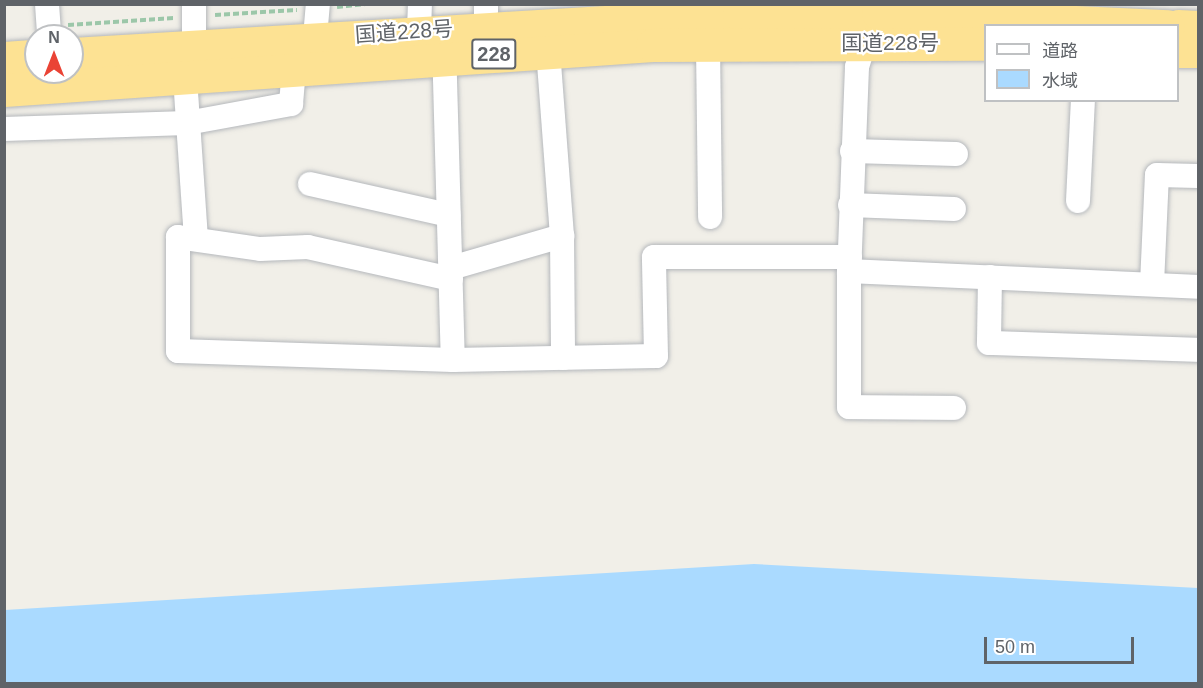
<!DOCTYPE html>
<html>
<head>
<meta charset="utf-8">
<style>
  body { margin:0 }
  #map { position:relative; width:1203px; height:688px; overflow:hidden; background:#f1efe8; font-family:Arial,"Noto Sans JP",sans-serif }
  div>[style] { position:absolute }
  .water>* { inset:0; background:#aadaff }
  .path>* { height:4px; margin-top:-2px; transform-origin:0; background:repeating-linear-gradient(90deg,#9cc7a9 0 6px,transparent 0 9px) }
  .roads { filter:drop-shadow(0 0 2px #b5b8bc) drop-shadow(0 0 2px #b5b8bc) }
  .minor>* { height:24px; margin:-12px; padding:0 12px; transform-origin:12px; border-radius:12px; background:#fff }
  .highway>* { height:33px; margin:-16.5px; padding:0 16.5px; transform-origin:16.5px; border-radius:16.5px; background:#fde293 }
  span { translate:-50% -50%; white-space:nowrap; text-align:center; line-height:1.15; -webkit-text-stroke:4.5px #fff; paint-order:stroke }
  .shield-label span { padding:2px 4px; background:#fff; border:2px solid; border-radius:4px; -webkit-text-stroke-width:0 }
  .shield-label { font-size:20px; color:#5f6368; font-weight:700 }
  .street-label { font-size:21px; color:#5f6368 }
  .frame { position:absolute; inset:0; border:6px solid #5f6368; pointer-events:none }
  .legend { position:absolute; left:984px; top:24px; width:195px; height:78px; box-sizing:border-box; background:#fff; border:2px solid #bfc1c3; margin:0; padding:8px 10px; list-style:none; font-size:18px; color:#5f6368 }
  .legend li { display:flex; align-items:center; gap:12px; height:30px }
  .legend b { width:30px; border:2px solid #bfc1c3 }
  .north { position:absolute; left:24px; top:24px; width:60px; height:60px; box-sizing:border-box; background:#fff; border:2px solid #bfc1c3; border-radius:50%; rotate:0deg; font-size:16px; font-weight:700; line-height:24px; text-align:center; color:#5f6368 }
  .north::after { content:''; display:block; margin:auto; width:21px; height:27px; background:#ea4335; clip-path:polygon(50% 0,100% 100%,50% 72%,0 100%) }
  .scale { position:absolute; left:984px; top:637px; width:150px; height:27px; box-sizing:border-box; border:3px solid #5f6368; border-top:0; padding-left:8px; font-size:18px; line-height:21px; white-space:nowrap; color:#5f6368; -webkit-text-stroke:4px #fff; paint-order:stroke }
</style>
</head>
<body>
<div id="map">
  <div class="water">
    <div style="clip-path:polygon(754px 564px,1198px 588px,1198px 683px,5px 683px,5px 610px)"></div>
  </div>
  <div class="path">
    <div style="left:337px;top:7px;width:31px;rotate:-6deg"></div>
    <div style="left:215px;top:15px;width:82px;rotate:-3.5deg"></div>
    <div style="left:68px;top:25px;width:106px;rotate:-3.8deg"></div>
  </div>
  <div class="roads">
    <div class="minor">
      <div style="left:47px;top:4px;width:32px;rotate:86deg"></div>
      <div style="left:194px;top:4px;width:41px;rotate:90deg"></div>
      <div style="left:486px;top:4px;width:23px;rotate:90deg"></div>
      <div style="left:419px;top:31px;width:27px;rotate:-88deg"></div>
      <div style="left:868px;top:31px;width:38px;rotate:107deg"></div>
      <div style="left:857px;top:67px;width:204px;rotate:92.2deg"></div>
      <div style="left:849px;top:271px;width:349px;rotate:2.6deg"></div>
      <div style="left:315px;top:37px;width:33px;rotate:-85deg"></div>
      <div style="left:444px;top:44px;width:316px;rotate:88.4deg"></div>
      <div style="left:708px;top:45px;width:172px;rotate:89.3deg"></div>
      <div style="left:184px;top:63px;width:175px;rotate:86.1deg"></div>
      <div style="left:4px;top:129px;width:183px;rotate:-1.9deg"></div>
      <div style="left:187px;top:123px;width:106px;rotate:-10.4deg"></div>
      <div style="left:291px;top:104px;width:48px;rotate:-85.2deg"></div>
      <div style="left:852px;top:151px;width:104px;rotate:1.7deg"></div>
      <div style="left:310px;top:184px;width:142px;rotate:12.6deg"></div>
      <div style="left:1078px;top:201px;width:101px;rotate:-87.2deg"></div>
      <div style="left:850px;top:205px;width:104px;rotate:2.2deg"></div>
      <div style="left:562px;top:236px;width:122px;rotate:89.5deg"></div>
      <div style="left:451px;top:268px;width:116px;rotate:-16.1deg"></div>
      <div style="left:562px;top:236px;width:186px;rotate:-94.3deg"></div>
      <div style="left:849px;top:271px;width:136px;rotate:90deg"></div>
      <div style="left:849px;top:407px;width:105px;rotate:0.5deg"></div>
      <div style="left:990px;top:277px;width:66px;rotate:90.9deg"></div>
      <div style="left:989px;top:343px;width:209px;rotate:1.9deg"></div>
      <div style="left:451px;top:279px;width:147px;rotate:-167.4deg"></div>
      <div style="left:308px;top:247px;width:48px;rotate:177.6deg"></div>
      <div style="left:260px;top:249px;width:83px;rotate:-171.7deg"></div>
      <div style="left:178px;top:237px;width:114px;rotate:90deg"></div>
      <div style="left:178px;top:351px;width:275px;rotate:1.9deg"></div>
      <div style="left:453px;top:360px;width:203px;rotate:-1.1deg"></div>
      <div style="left:656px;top:356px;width:99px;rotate:-91.2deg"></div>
      <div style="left:654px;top:257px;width:196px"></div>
      <div style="left:1152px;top:284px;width:109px;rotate:-87.4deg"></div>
      <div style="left:1157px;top:175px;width:41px;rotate:1.4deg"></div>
    </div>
    <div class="highway">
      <div style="left:1178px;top:26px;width:20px;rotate:3deg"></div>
      <div style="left:1178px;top:51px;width:20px"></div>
      <div style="left:72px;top:54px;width:668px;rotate:-3.43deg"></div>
      <div style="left:739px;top:14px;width:139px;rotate:-0.4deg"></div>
      <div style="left:878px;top:13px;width:290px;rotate:2.6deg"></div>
      <div style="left:4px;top:58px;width:32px;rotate:-4deg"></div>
      <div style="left:4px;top:90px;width:650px;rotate:-3.97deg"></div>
      <div style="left:652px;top:45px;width:334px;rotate:-0.2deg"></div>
    </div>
  </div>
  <div class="shield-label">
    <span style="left:494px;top:54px">228</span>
  </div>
  <div class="street-label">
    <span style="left:404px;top:32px;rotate:-4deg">国道228号</span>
    <span style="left:890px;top:43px">国道228号</span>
  </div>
  <div class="frame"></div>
  <ul class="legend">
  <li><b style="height:8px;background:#fff"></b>道路</li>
  <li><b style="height:16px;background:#aadaff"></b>水域</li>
  </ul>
  <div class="north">N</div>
  <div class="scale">50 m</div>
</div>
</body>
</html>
